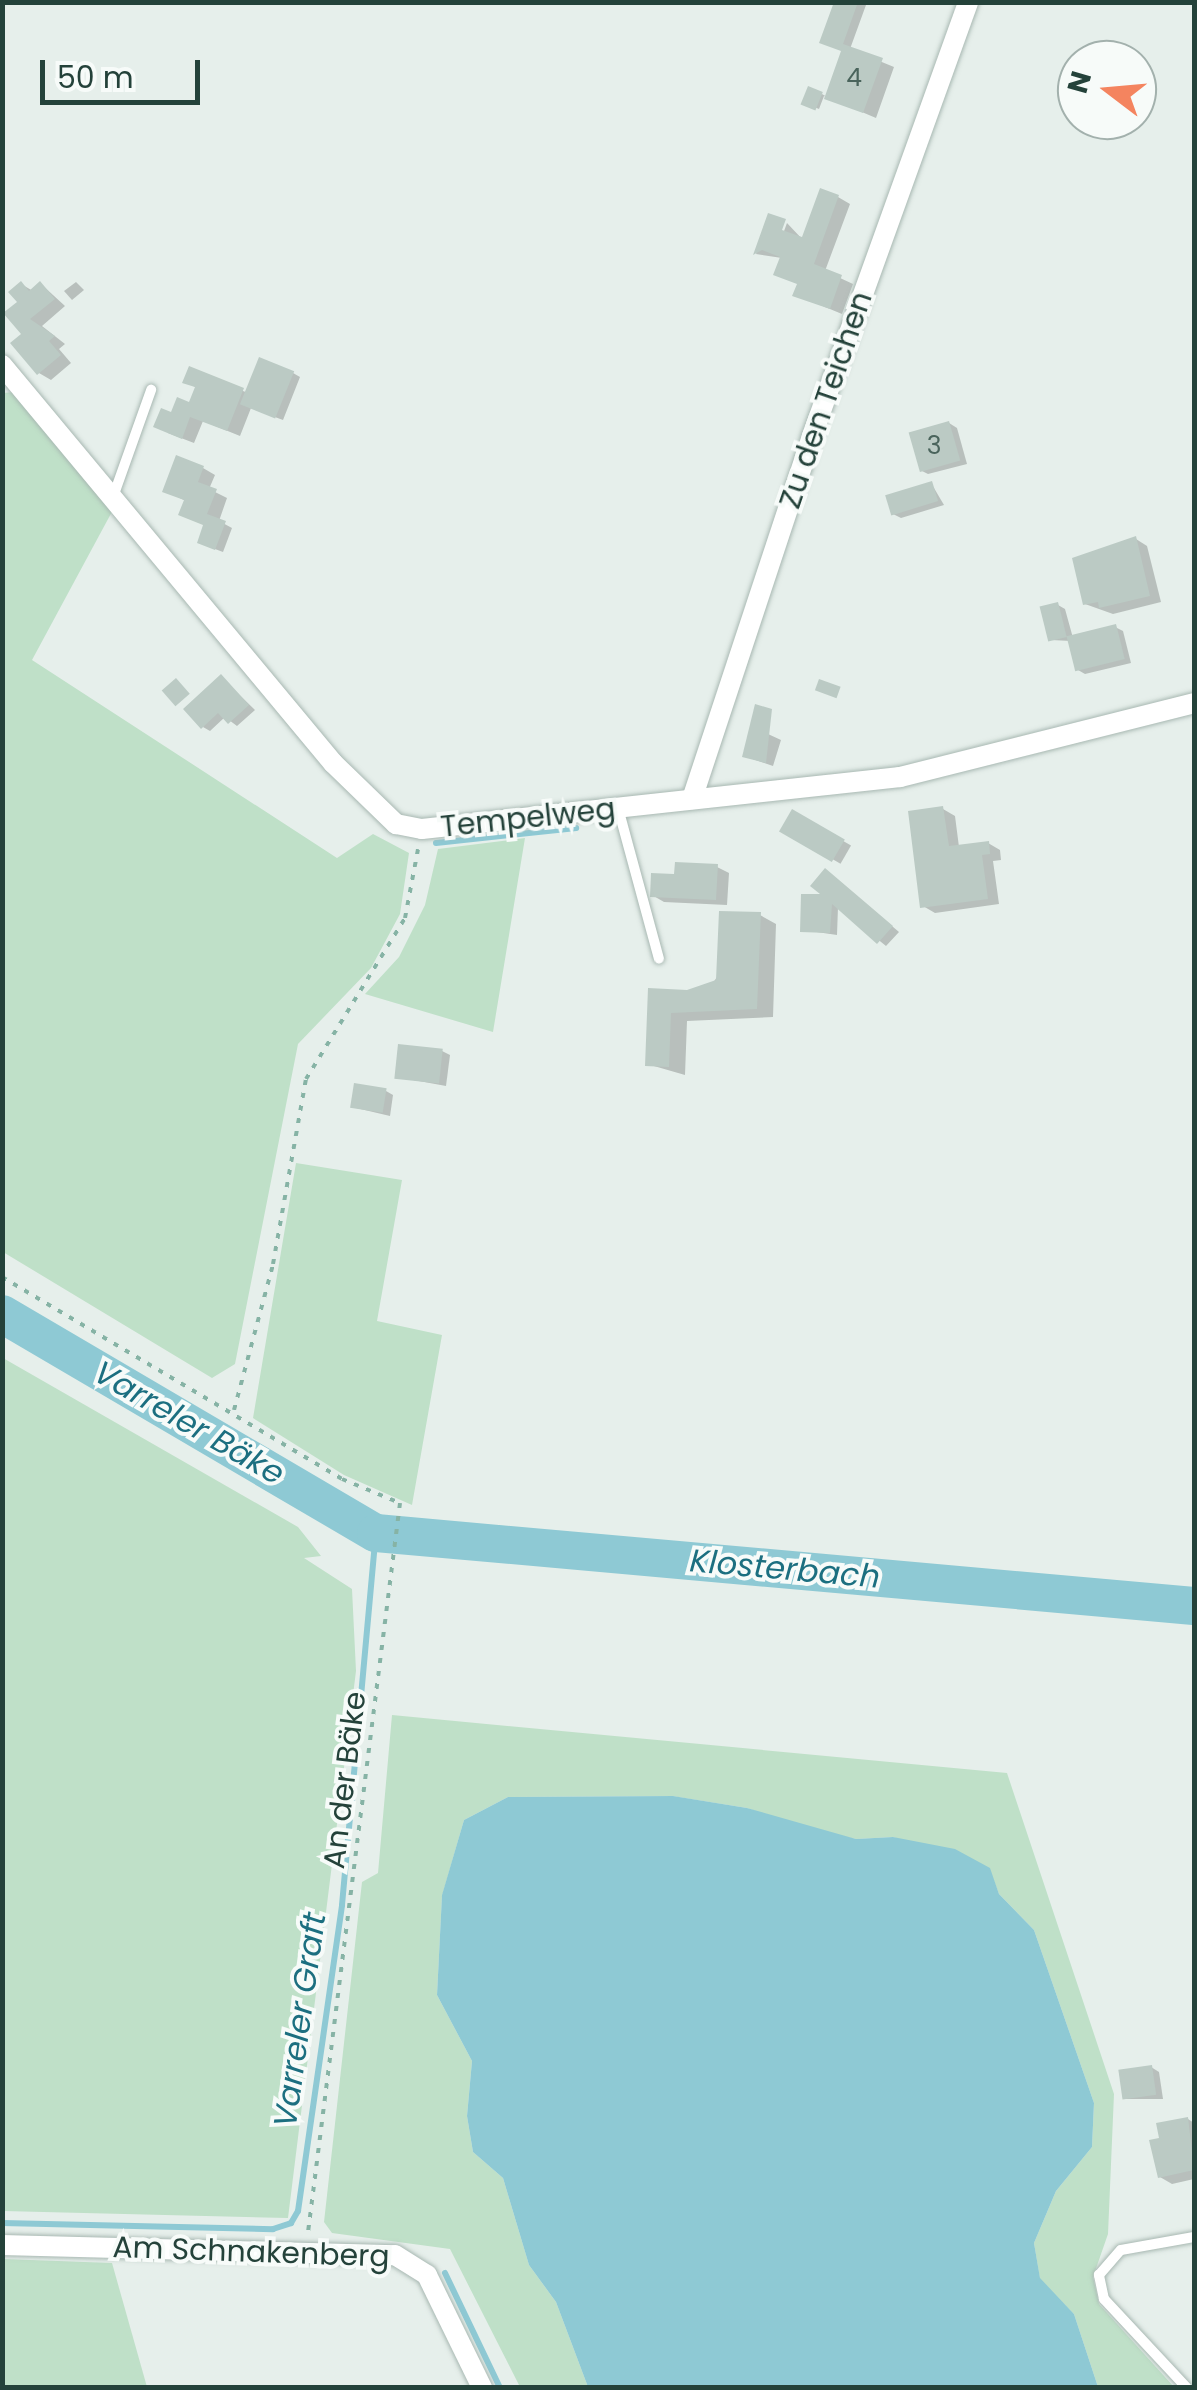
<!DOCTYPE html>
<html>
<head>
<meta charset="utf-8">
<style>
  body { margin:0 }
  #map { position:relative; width:1197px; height:2390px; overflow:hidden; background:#e6efeb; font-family:Poppins,sans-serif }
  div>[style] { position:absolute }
  .green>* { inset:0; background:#bfe0c8 }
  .water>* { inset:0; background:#8ec9d4 }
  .shadow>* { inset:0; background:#0003; transform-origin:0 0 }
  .stream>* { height:6px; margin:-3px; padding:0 3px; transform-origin:3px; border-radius:3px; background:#8ec9d4 }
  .river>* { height:38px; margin:-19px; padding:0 19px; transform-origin:19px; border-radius:19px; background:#8ec9d4 }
  .building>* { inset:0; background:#bbcac4; transform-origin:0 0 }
  .path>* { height:4px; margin-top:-2px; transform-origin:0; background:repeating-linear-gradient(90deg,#86b3a5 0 5px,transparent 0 13px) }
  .roads { filter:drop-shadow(0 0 2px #a8b8b2) drop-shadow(0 0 2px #a8b8b2) }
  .service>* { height:10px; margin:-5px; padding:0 5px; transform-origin:5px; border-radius:5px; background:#fff }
  .minor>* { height:20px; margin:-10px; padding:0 10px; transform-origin:10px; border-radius:10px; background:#fff }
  span { translate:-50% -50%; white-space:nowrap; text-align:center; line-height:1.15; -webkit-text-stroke:8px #f7fbf9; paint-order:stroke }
  .number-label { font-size:25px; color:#4a645c }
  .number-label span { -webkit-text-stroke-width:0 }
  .street-label { font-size:30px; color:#24423a }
  .water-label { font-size:32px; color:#1c6f80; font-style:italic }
  .frame { position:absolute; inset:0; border:5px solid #24423a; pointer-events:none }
  .north { position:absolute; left:1057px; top:40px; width:100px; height:100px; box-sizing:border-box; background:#f7fbf9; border:2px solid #a3b1ad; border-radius:50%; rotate:286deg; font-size:28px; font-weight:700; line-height:40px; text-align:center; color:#24423a }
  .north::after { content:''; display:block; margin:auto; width:35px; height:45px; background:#f4845f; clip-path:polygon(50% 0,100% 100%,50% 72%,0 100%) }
  .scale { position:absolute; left:40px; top:60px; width:160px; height:45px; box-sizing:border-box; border:5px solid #24423a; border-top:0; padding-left:12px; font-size:30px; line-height:35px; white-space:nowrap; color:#24423a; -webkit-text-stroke:8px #f7fbf9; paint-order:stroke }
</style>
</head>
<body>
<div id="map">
  <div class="green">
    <div style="clip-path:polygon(16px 392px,114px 508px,32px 660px,337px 858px,373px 834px,409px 853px,400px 914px,371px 968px,298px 1044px,235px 1364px,212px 1378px,3px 1252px,2px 393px)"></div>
    <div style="clip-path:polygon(525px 838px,493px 1032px,365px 994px,399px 957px,425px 905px,438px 849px)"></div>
    <div style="clip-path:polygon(296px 1163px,402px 1180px,377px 1321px,442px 1335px,412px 1505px,344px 1475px,253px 1418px)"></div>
    <div style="clip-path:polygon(3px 1358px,298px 1527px,321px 1556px,304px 1558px,352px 1589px,356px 1671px,288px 2218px,3px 2211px)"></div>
    <div style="clip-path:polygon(392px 1715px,1007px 1773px,1114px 2094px,1108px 2234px,1093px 2277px,1099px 2304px,1174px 2387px,1098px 2387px,1074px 2314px,1040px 2279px,1034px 2243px,1056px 2191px,1092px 2147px,1094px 2103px,1034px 1930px,999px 1894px,989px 1868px,893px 1837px,856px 1839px,804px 1829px,747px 1808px,672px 1796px,508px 1797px,464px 1820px,442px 1896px,437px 1995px,472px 2061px,467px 2116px,473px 2152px,503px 2178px,529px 2265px,556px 2302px,588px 2387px,520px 2387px,450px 2249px,332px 2233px,324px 2222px,362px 1882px,378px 1873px)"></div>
    <div style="clip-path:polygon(3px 2259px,112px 2263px,147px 2387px,3px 2387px)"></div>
  </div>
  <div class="water">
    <div style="clip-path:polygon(673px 1796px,747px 1808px,856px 1839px,893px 1837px,955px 1849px,990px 1868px,999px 1894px,1034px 1930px,1094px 2103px,1092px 2147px,1056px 2191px,1034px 2243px,1040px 2278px,1074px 2314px,1098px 2387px,588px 2387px,556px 2302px,529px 2265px,503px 2178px,473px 2152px,467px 2116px,472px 2061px,437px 1995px,442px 1895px,464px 1820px,508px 1797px)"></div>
  </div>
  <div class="shadow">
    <div style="clip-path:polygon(837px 2px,866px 5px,850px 49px,894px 67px,876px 118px,824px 96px,819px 109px,805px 103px,822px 94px,827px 97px,843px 51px)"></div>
    <div style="clip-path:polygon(838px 197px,850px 204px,825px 271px,853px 284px,842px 314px,796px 295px,799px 285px,782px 258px,756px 254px,770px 216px,780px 242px,787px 223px,803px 240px)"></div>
    <div style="clip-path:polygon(76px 282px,84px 290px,72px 300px,64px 291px)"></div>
    <div style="clip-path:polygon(21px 284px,33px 291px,41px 284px,65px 306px,42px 326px,65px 344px,59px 349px,71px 363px,51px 380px,39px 373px,24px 334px)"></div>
    <div style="clip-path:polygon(190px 370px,248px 393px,293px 373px,300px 377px,283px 420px,251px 408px,240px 436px,203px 421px,194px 443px,168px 433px,172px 415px,190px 405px,197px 388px,186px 382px)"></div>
    <div style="clip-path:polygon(949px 423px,957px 428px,967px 464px,928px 474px,920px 470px)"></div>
    <div style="clip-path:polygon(203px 468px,215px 475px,209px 489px,227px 498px,219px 521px,232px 528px,223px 552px,207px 546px,206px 526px,186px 501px,165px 491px)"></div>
    <div style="clip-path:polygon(931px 483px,944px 505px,901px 518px,893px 514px)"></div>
    <div style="clip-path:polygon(1136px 539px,1147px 546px,1161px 602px,1113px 614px,1085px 604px)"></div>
    <div style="clip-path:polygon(1058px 605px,1065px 609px,1073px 638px,1115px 627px,1123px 631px,1131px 663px,1085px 674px,1078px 670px,1071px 641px,1051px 640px)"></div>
    <div style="clip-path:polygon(221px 677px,255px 710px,237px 726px,225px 717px,210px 731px,203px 727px)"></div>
    <div style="clip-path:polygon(771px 711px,768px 734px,781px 740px,773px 766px,744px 756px)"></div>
    <div style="clip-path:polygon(943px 809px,955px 816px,959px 847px,988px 843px,1000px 850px,1001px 860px,993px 861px,999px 904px,935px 913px,923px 906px)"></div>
    <div style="left:793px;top:812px;width:67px;height:21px;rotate:30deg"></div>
    <div style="clip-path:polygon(717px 867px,729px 873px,727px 905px,664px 902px,652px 895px,677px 876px)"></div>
    <div style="clip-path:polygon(833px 876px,899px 932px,886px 946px,838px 907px,837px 935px,803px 930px)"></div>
    <div style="clip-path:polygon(760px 915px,776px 924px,773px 1017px,687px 1021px,685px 1075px,647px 1064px,650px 991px,708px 990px)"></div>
    <div style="clip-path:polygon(442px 1051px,450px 1055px,446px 1086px,397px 1077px)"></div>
    <div style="clip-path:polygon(386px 1091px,393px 1095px,390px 1116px,352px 1107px)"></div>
    <div style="clip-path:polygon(1151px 2067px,1159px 2072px,1163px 2099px,1125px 2099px)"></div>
    <div style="clip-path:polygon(1188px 2119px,1194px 2123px,1194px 2179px,1172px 2184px,1160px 2177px)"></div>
  </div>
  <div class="stream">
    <div style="left:436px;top:843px;width:141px;rotate:-6.1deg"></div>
    <div style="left:2px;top:2223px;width:271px;rotate:1.3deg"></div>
    <div style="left:273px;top:2229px;width:19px;rotate:-18deg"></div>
    <div style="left:291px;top:2223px;width:14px;rotate:-60deg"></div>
    <div style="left:298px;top:2211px;width:309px;rotate:-81.8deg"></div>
    <div style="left:342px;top:1905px;width:374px;rotate:-84.8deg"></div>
    <div style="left:445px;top:2273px;width:127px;rotate:64.4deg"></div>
  </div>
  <div class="river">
    <div style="left:2px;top:1314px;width:433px;rotate:30.4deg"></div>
    <div style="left:376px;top:1533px;width:821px;rotate:5.1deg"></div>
  </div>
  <div class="building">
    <div style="clip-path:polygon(834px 2px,858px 2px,843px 44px,883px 58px,863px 113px,824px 99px,841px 51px,819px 43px)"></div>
    <div style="left:808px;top:86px;width:16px;height:20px;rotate:22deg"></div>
    <div style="clip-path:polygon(820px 188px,839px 195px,814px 264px,842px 275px,830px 309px,792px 296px,797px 284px,773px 275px,780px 257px,762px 250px,753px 255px,768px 213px,786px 219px,782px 230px,802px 237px)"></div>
    <div style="clip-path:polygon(21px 281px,29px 291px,40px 281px,55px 299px,30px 319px,55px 336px,49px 341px,61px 355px,37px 375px,10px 343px,21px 334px,3px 313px,17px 302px,8px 292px)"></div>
    <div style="left:259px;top:357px;width:38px;height:51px;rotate:22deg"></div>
    <div style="clip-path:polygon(189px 366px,244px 388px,227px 431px,190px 417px,182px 439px,153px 427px,161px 408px,171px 412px,177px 397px,189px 402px,195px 387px,182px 383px)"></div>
    <div style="left:949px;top:421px;width:41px;height:42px;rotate:74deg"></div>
    <div style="clip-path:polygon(176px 455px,204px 466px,198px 482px,217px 489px,207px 514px,226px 521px,215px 550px,197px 543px,203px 525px,178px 515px,184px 500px,162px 492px)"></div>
    <div style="left:932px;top:481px;width:21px;height:49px;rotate:73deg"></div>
    <div style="clip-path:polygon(1136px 536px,1150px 596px,1099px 608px,1098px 602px,1083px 605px,1072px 558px)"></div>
    <div style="left:1058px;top:602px;width:36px;height:19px;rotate:76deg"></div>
    <div style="left:1116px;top:624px;width:36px;height:51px;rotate:76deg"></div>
    <div style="clip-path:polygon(221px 674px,249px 705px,228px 724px,218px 713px,201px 729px,183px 709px)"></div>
    <div style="left:176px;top:678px;width:21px;height:19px;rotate:49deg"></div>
    <div style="left:819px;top:679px;width:23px;height:12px;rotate:20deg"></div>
    <div style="clip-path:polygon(755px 704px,772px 709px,766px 763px,742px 757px)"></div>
    <div style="clip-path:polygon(943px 806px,949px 846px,989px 841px,990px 854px,982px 855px,988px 899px,920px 908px,908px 811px)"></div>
    <div style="left:792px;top:809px;width:61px;height:26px;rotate:30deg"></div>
    <div style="clip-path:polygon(675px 862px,718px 864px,716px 900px,650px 897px,651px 873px,674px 874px)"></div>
    <div style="clip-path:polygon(825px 868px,893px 926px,877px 944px,832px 904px,830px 933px,800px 932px,801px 894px,820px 894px,810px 886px)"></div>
    <div style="clip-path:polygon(719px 911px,761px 912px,757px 1009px,671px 1013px,669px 1067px,645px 1066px,648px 988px,687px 990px,716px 980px)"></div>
    <div style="left:398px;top:1044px;width:45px;height:35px;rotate:6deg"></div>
    <div style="left:354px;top:1083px;width:33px;height:25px;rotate:9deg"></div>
    <div style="left:1152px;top:2065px;width:30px;height:34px;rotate:82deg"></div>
    <div style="clip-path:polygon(1188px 2117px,1194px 2170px,1158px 2178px,1149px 2140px,1159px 2138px,1156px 2123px)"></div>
  </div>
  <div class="path">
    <div style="left:2px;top:1277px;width:395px;rotate:30.7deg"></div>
    <div style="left:342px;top:1479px;width:63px;rotate:22.5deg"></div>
    <div style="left:400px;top:1503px;width:735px;rotate:97.19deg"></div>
    <div style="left:234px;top:1410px;width:151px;rotate:-75deg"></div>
    <div style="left:273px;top:1264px;width:188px;rotate:-79.9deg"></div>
    <div style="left:306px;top:1079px;width:189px;rotate:-58.4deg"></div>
    <div style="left:405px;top:918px;width:70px;rotate:-79.3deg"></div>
  </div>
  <div class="roads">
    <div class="service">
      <div style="left:113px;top:497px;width:114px;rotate:-70.4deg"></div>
      <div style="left:618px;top:808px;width:156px;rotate:74.8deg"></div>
      <div style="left:1187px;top:2388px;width:122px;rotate:-133deg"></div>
      <div style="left:1104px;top:2299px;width:25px;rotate:-102deg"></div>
      <div style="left:1099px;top:2275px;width:33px;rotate:-49deg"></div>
      <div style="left:1121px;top:2250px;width:74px;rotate:-10.1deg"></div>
    </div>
    <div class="minor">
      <div style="left:2px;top:365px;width:518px;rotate:50.25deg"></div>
      <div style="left:333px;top:763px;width:88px;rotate:44.1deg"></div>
      <div style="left:396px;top:824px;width:26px;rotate:11deg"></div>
      <div style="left:422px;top:829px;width:481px;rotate:-6.2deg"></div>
      <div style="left:900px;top:777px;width:303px;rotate:-14.1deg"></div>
      <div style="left:692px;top:799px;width:382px;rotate:-71.7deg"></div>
      <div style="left:812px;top:436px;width:461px;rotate:-70.2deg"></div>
      <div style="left:2px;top:2245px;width:393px;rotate:1.5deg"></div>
      <div style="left:395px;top:2255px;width:38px;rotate:32deg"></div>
      <div style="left:427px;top:2275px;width:126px;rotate:64deg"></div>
    </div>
  </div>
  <div class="number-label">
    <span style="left:854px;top:78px">4</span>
    <span style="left:934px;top:446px">3</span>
  </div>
  <div class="street-label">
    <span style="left:826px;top:400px;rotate:-71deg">Zu den Teichen</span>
    <span style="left:528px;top:818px;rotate:-6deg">Tempelweg</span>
    <span style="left:345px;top:1780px;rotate:-83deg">An der Bäke</span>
    <span style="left:251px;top:2252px;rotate:2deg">Am Schnakenberg</span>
  </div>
  <div class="water-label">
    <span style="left:189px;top:1423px;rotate:30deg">Varreler Bäke</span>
    <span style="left:785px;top:1569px;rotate:5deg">Klosterbach</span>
    <span style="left:300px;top:2020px;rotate:-82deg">Varreler Graft</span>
  </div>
  <div class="frame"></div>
  <div class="north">N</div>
  <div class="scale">50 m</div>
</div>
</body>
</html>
